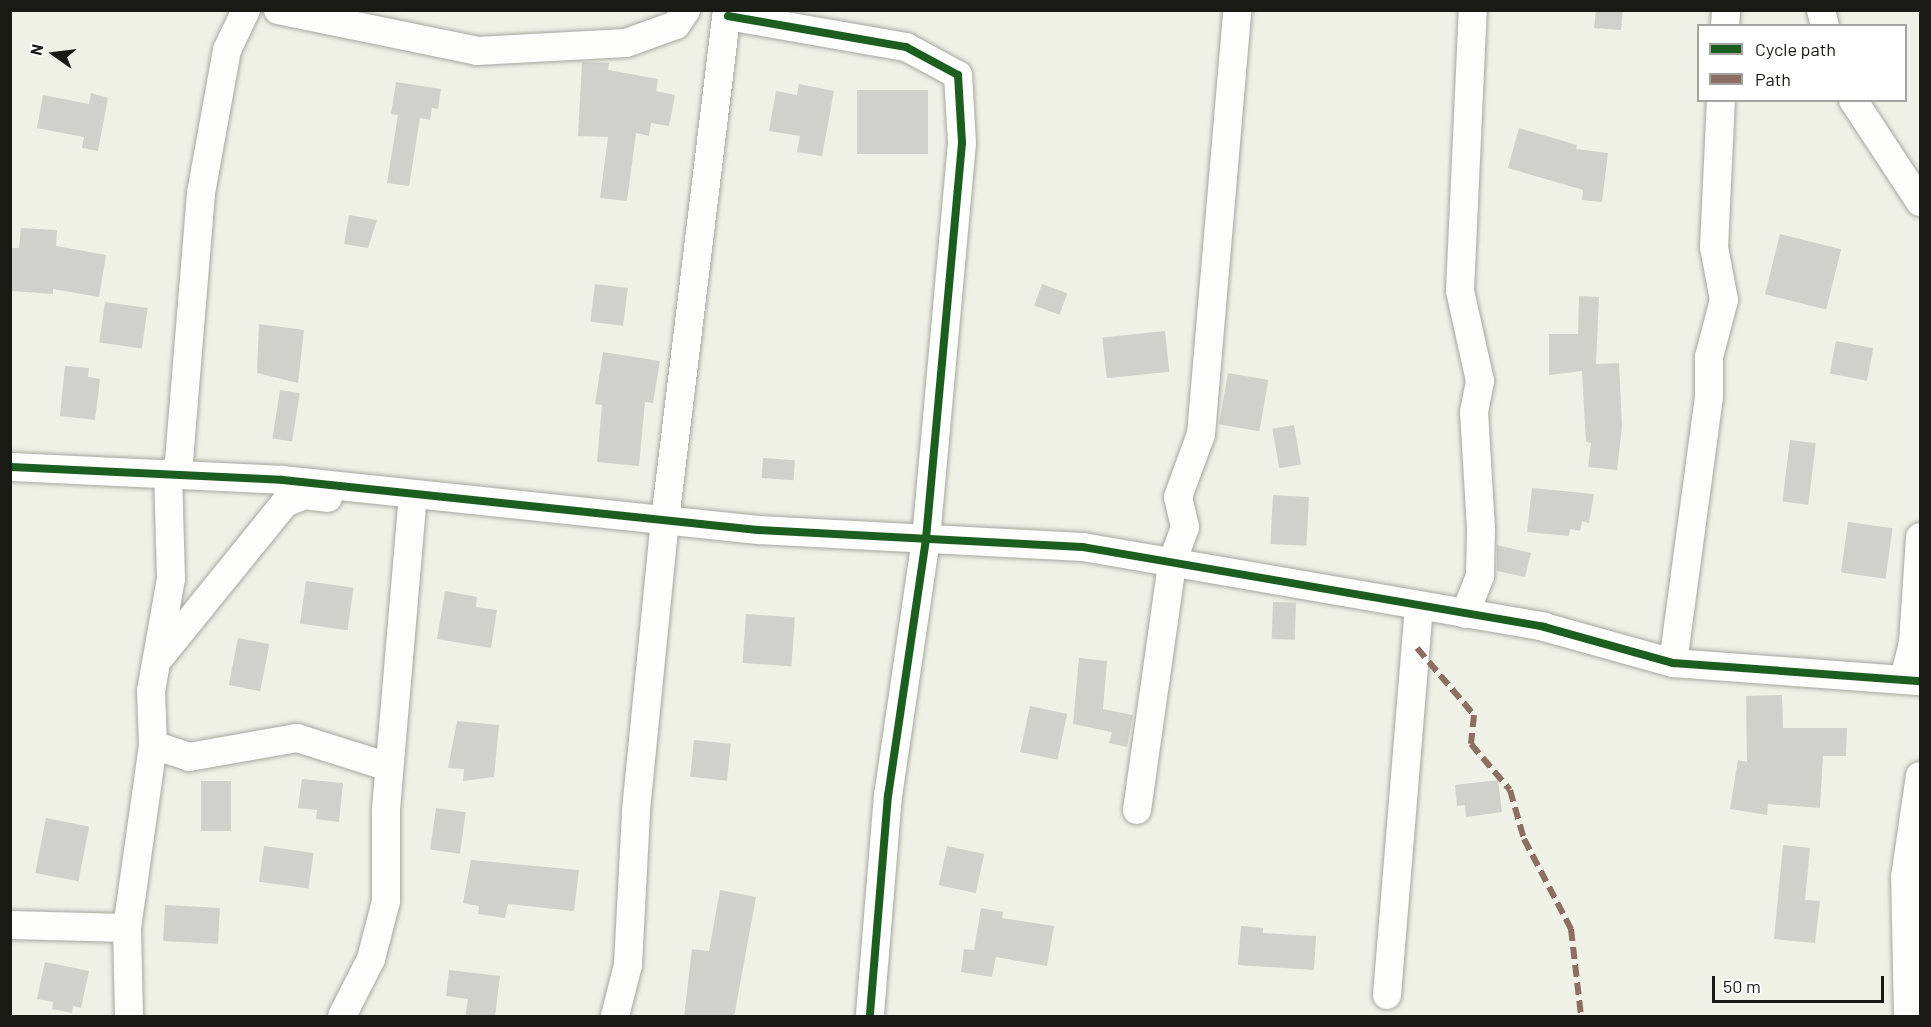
<!DOCTYPE html>
<html>
<head>
<meta charset="utf-8">
<style>
  body { margin:0 }
  #map { position:relative; width:1931px; height:1027px; overflow:hidden; background:#eff1e7; font-family:Barlow,sans-serif }
  div>[style] { position:absolute }
  .building>* { inset:0; background:#d0d1ca; transform-origin:0 0 }
  .roads { filter:drop-shadow(0 0 2px #a6a7a0) drop-shadow(0 0 2px #a6a7a0) }
  .minor>* { height:28px; margin:-14px; padding:0 14px; transform-origin:14px; border-radius:14px; background:#fdfdfb }
  .quiet>* { height:6px; margin-top:-3px; transform-origin:0; background:repeating-linear-gradient(90deg,#8d6e63 0 12px,transparent 0 18px) }
  .cycleway>* { height:8px; margin:-4px; padding:0 4px; transform-origin:4px; border-radius:4px; background:#1b5e20 }
  span { translate:-50% -50%; white-space:nowrap; text-align:center; line-height:1.15; -webkit-text-stroke:4.5px #fff; paint-order:stroke }
  .frame { position:absolute; inset:0; border:12px solid #191a14; pointer-events:none }
  .legend { position:absolute; left:1697px; top:24px; width:210px; height:78px; box-sizing:border-box; background:#fff; border:2px solid #a3a3a1; margin:0; padding:8px 10px; list-style:none; font-size:18px; color:#191a14 }
  .legend li { display:flex; align-items:center; gap:12px; height:30px }
  .legend b { width:30px; border:2px solid #a3a3a1 }
  .north { position:absolute; left:24px; top:24px; width:60px; height:60px; -webkit-text-stroke:4px #fff; paint-order:stroke; rotate:284deg; font-size:16px; font-weight:700; line-height:24px; text-align:center; color:#191a14 }
  .north::after { content:''; display:block; margin:auto; width:21px; height:27px; background:#191a14; clip-path:polygon(50% 0,100% 100%,50% 72%,0 100%) }
  .scale { position:absolute; left:1712px; top:976px; width:172px; height:27px; box-sizing:border-box; border:3px solid #191a14; border-top:0; padding-left:8px; font-size:18px; line-height:21px; white-space:nowrap; color:#191a14; -webkit-text-stroke:4px #fff; paint-order:stroke }
</style>
</head>
<body>
<div id="map">
  <div class="building">
    <div style="clip-path:polygon(1596px 10px,1623px 10px,1621px 30px,1594px 28px)"></div>
    <div style="clip-path:polygon(582px 62px,609px 63px,608px 70px,658px 79px,656px 91px,675px 95px,669px 126px,651px 123px,649px 136px,636px 133px,627px 201px,600px 198px,608px 137px,578px 136px)"></div>
    <div style="clip-path:polygon(396px 82px,441px 89px,438px 109px,432px 108px,430px 120px,420px 118px,409px 186px,387px 183px,398px 115px,391px 114px)"></div>
    <div style="clip-path:polygon(799px 84px,834px 91px,822px 156px,797px 152px,800px 136px,769px 131px,776px 91px,797px 95px)"></div>
    <div style="left:857px;top:90px;width:71px;height:64px"></div>
    <div style="clip-path:polygon(91px 93px,108px 98px,98px 151px,82px 148px,84px 137px,37px 128px,43px 95px,89px 104px)"></div>
    <div style="clip-path:polygon(1519px 128px,1577px 145px,1576px 149px,1608px 153px,1602px 202px,1582px 200px,1583px 190px,1508px 168px)"></div>
    <div style="clip-path:polygon(349px 215px,377px 220px,368px 248px,344px 244px)"></div>
    <div style="clip-path:polygon(21px 228px,57px 230px,56px 246px,106px 255px,99px 297px,53px 289px,53px 294px,11px 291px,10px 248px,19px 248px)"></div>
    <div style="left:1780px;top:234px;width:63px;height:62px;rotate:14deg"></div>
    <div style="left:595px;top:284px;width:33px;height:38px;rotate:7deg"></div>
    <div style="left:1042px;top:284px;width:27px;height:23px;rotate:20deg"></div>
    <div style="clip-path:polygon(1579px 296px,1599px 297px,1596px 364px,1619px 363px,1622px 427px,1617px 470px,1588px 467px,1591px 443px,1586px 442px,1582px 371px,1549px 375px,1549px 334px,1578px 334px)"></div>
    <div style="left:105px;top:302px;width:43px;height:41px;rotate:8deg"></div>
    <div style="clip-path:polygon(259px 324px,304px 330px,298px 383px,257px 373px)"></div>
    <div style="left:1165px;top:331px;width:41px;height:63px;rotate:84deg"></div>
    <div style="left:1836px;top:341px;width:38px;height:33px;rotate:11deg"></div>
    <div style="clip-path:polygon(603px 352px,660px 361px,653px 403px,645px 402px,639px 466px,597px 462px,602px 405px,595px 404px)"></div>
    <div style="clip-path:polygon(65px 366px,89px 368px,88px 377px,100px 379px,95px 420px,60px 416px)"></div>
    <div style="left:1228px;top:373px;width:41px;height:52px;rotate:10deg"></div>
    <div style="left:280px;top:390px;width:20px;height:49px;rotate:9deg"></div>
    <div style="left:1294px;top:425px;width:40px;height:22px;rotate:80deg"></div>
    <div style="left:1790px;top:440px;width:26px;height:62px;rotate:7deg"></div>
    <div style="left:763px;top:458px;width:32px;height:20px;rotate:4deg"></div>
    <div style="clip-path:polygon(1532px 488px,1594px 494px,1589px 523px,1582px 521px,1580px 531px,1570px 529px,1569px 536px,1527px 532px)"></div>
    <div style="left:1273px;top:495px;width:36px;height:49px;rotate:3deg"></div>
    <div style="left:1848px;top:522px;width:45px;height:51px;rotate:8deg"></div>
    <div style="clip-path:polygon(1497px 545px,1531px 553px,1525px 577px,1497px 571px)"></div>
    <div style="left:306px;top:581px;width:48px;height:43px;rotate:8deg"></div>
    <div style="clip-path:polygon(445px 591px,477px 597px,476px 607px,497px 610px,491px 648px,437px 639px)"></div>
    <div style="left:1273px;top:602px;width:23px;height:37px;rotate:2deg"></div>
    <div style="left:746px;top:614px;width:49px;height:49px;rotate:4deg"></div>
    <div style="left:238px;top:638px;width:32px;height:48px;rotate:11deg"></div>
    <div style="clip-path:polygon(1079px 658px,1107px 661px,1103px 709px,1133px 715px,1127px 747px,1109px 743px,1112px 732px,1073px 724px)"></div>
    <div style="clip-path:polygon(1782px 695px,1783px 728px,1847px 728px,1846px 756px,1823px 756px,1820px 808px,1768px 804px,1767px 815px,1730px 809px,1738px 760px,1747px 762px,1746px 696px)"></div>
    <div style="left:1030px;top:706px;width:38px;height:47px;rotate:12deg"></div>
    <div style="clip-path:polygon(457px 721px,499px 725px,494px 777px,463px 781px,464px 769px,448px 768px)"></div>
    <div style="left:694px;top:740px;width:37px;height:37px;rotate:6deg"></div>
    <div style="clip-path:polygon(302px 779px,343px 783px,339px 822px,316px 819px,317px 810px,298px 808px)"></div>
    <div style="clip-path:polygon(1498px 780px,1502px 812px,1466px 817px,1465px 805px,1457px 806px,1455px 785px)"></div>
    <div style="left:201px;top:781px;width:30px;height:50px"></div>
    <div style="left:436px;top:808px;width:30px;height:42px;rotate:8deg"></div>
    <div style="left:46px;top:818px;width:44px;height:56px;rotate:11deg"></div>
    <div style="clip-path:polygon(1783px 845px,1810px 848px,1805px 900px,1820px 901px,1815px 943px,1774px 939px)"></div>
    <div style="left:264px;top:846px;width:50px;height:36px;rotate:8deg"></div>
    <div style="left:947px;top:846px;width:38px;height:40px;rotate:12deg"></div>
    <div style="clip-path:polygon(471px 860px,579px 870px,574px 911px,508px 904px,505px 918px,478px 914px,479px 906px,463px 903px)"></div>
    <div style="clip-path:polygon(720px 890px,756px 897px,734px 1017px,684px 1017px,692px 949px,709px 951px)"></div>
    <div style="left:165px;top:905px;width:55px;height:36px;rotate:3deg"></div>
    <div style="clip-path:polygon(981px 908px,1003px 912px,1002px 918px,1054px 926px,1047px 966px,996px 957px,992px 977px,961px 972px,964px 949px,974px 950px)"></div>
    <div style="clip-path:polygon(1241px 926px,1263px 928px,1263px 933px,1316px 936px,1314px 970px,1238px 965px)"></div>
    <div style="clip-path:polygon(45px 962px,89px 971px,81px 1008px,73px 1006px,72px 1013px,52px 1009px,53px 1002px,37px 999px)"></div>
    <div style="clip-path:polygon(449px 970px,500px 976px,495px 1017px,465px 1017px,468px 999px,446px 996px)"></div>
  </div>
  <div class="roads">
    <div class="minor">
      <div style="left:278px;top:10px;width:203px;rotate:11.6deg"></div>
      <div style="left:477px;top:51px;width:149px;rotate:-3.1deg"></div>
      <div style="left:626px;top:43px;width:53px;rotate:-19.8deg"></div>
      <div style="left:676px;top:25px;width:18px;rotate:-56deg"></div>
      <div style="left:1821px;top:10px;width:16px;rotate:76deg"></div>
      <div style="left:728px;top:16px;width:181px;rotate:9.9deg"></div>
      <div style="left:906px;top:47px;width:59px;rotate:28.3deg"></div>
      <div style="left:958px;top:75px;width:68px;rotate:86.6deg"></div>
      <div style="left:962px;top:143px;width:398px;rotate:95.2deg"></div>
      <div style="left:926px;top:539px;width:259px;rotate:98.4deg"></div>
      <div style="left:888px;top:795px;width:222px;rotate:94.7deg"></div>
      <div style="left:1725px;top:26px;width:16px;rotate:-86deg"></div>
      <div style="left:1853px;top:100px;width:122px;rotate:56.7deg"></div>
      <div style="left:10px;top:467px;width:272px;rotate:2.7deg"></div>
      <div style="left:282px;top:480px;width:479px;rotate:6deg"></div>
      <div style="left:758px;top:530px;width:325px;rotate:3deg"></div>
      <div style="left:1083px;top:547px;width:468px;rotate:9.8deg"></div>
      <div style="left:1544px;top:627px;width:134px;rotate:15.6deg"></div>
      <div style="left:1673px;top:663px;width:248px;rotate:4.2deg"></div>
      <div style="left:178px;top:473px;width:281px;rotate:-85.3deg"></div>
      <div style="left:201px;top:193px;width:145px;rotate:-79.7deg"></div>
      <div style="left:227px;top:50px;width:44px;rotate:-64.6deg"></div>
      <div style="left:1465px;top:614px;width:41px;rotate:-68.5deg"></div>
      <div style="left:1480px;top:576px;width:47px;rotate:-88.8deg"></div>
      <div style="left:1481px;top:529px;width:117px;rotate:-93.4deg"></div>
      <div style="left:1474px;top:412px;width:32px;rotate:-79deg"></div>
      <div style="left:1480px;top:381px;width:92px;rotate:-102.5deg"></div>
      <div style="left:1460px;top:291px;width:281px;rotate:-87.4deg"></div>
      <div style="left:161px;top:656px;width:197px;rotate:-51deg"></div>
      <div style="left:285px;top:503px;width:21px;rotate:-23deg"></div>
      <div style="left:304px;top:495px;width:24px;rotate:7deg"></div>
      <div style="left:1673px;top:663px;width:268px;rotate:-82.3deg"></div>
      <div style="left:1709px;top:397px;width:40px;rotate:-90deg"></div>
      <div style="left:1709px;top:357px;width:59px;rotate:-75.3deg"></div>
      <div style="left:1724px;top:300px;width:54px;rotate:-100.7deg"></div>
      <div style="left:1714px;top:247px;width:147px;rotate:-87.3deg"></div>
      <div style="left:1904px;top:679px;width:37px;rotate:-76deg"></div>
      <div style="left:1913px;top:643px;width:106px;rotate:-86.2deg"></div>
      <div style="left:153px;top:745px;width:38px;rotate:18deg"></div>
      <div style="left:189px;top:757px;width:110px;rotate:-10deg"></div>
      <div style="left:297px;top:738px;width:96px;rotate:17.5deg"></div>
      <div style="left:1137px;top:810px;width:249px;rotate:-81.9deg"></div>
      <div style="left:1172px;top:563px;width:38px;rotate:-70deg"></div>
      <div style="left:1185px;top:527px;width:31px;rotate:-103deg"></div>
      <div style="left:1178px;top:497px;width:67px;rotate:-69.9deg"></div>
      <div style="left:1201px;top:434px;width:426px;rotate:-85.1deg"></div>
      <div style="left:10px;top:925px;width:117px;rotate:1.5deg"></div>
      <div style="left:1387px;top:995px;width:390px;rotate:-85.3deg"></div>
      <div style="left:129px;top:1016px;width:88px;rotate:-91.3deg"></div>
      <div style="left:127px;top:928px;width:185px;rotate:-81.9deg"></div>
      <div style="left:153px;top:745px;width:54px;rotate:-92.1deg"></div>
      <div style="left:151px;top:691px;width:114px;rotate:-79.9deg"></div>
      <div style="left:171px;top:579px;width:106px;rotate:-91.6deg"></div>
      <div style="left:342px;top:1016px;width:64px;rotate:-63deg"></div>
      <div style="left:371px;top:959px;width:60px;rotate:-75.5deg"></div>
      <div style="left:386px;top:901px;width:92px;rotate:-90deg"></div>
      <div style="left:386px;top:809px;width:314px;rotate:-85.1deg"></div>
      <div style="left:615px;top:1016px;width:53px;rotate:-75.7deg"></div>
      <div style="left:628px;top:965px;width:155px;rotate:-87deg"></div>
      <div style="left:636px;top:810px;width:291px;rotate:-84.3deg"></div>
      <div style="left:665px;top:520px;width:514px;rotate:-83.07deg"></div>
      <div style="left:1908px;top:1016px;width:139px;rotate:-91.2deg"></div>
      <div style="left:1905px;top:877px;width:102px;rotate:-81.6deg"></div>
    </div>
  </div>
  <div class="quiet">
    <div style="left:1417px;top:648px;width:88px;rotate:49.6deg"></div>
    <div style="left:1474px;top:715px;width:29px;rotate:96deg"></div>
    <div style="left:1471px;top:744px;width:60px;rotate:49.7deg"></div>
    <div style="left:1510px;top:790px;width:51px;rotate:74.1deg"></div>
    <div style="left:1524px;top:839px;width:102px;rotate:62.4deg"></div>
    <div style="left:1571px;top:929px;width:88px;rotate:83.4deg"></div>
  </div>
  <div class="cycleway">
    <div style="left:728px;top:16px;width:181px;rotate:9.9deg"></div>
    <div style="left:906px;top:47px;width:59px;rotate:28.3deg"></div>
    <div style="left:958px;top:75px;width:68px;rotate:86.6deg"></div>
    <div style="left:962px;top:143px;width:398px;rotate:95.2deg"></div>
    <div style="left:926px;top:539px;width:259px;rotate:98.4deg"></div>
    <div style="left:888px;top:795px;width:222px;rotate:94.7deg"></div>
    <div style="left:10px;top:467px;width:272px;rotate:2.7deg"></div>
    <div style="left:282px;top:480px;width:479px;rotate:6deg"></div>
    <div style="left:758px;top:530px;width:325px;rotate:3deg"></div>
    <div style="left:1083px;top:547px;width:468px;rotate:9.8deg"></div>
    <div style="left:1544px;top:627px;width:134px;rotate:15.6deg"></div>
    <div style="left:1673px;top:663px;width:248px;rotate:4.2deg"></div>
  </div>
  <div class="frame"></div>
  <ul class="legend">
  <li><b style="height:8px;background:#1b5e20"></b>Cycle path</li>
  <li><b style="height:8px;background:#8d6e63"></b>Path</li>
  </ul>
  <div class="north">N</div>
  <div class="scale">50 m</div>
</div>
</body>
</html>
